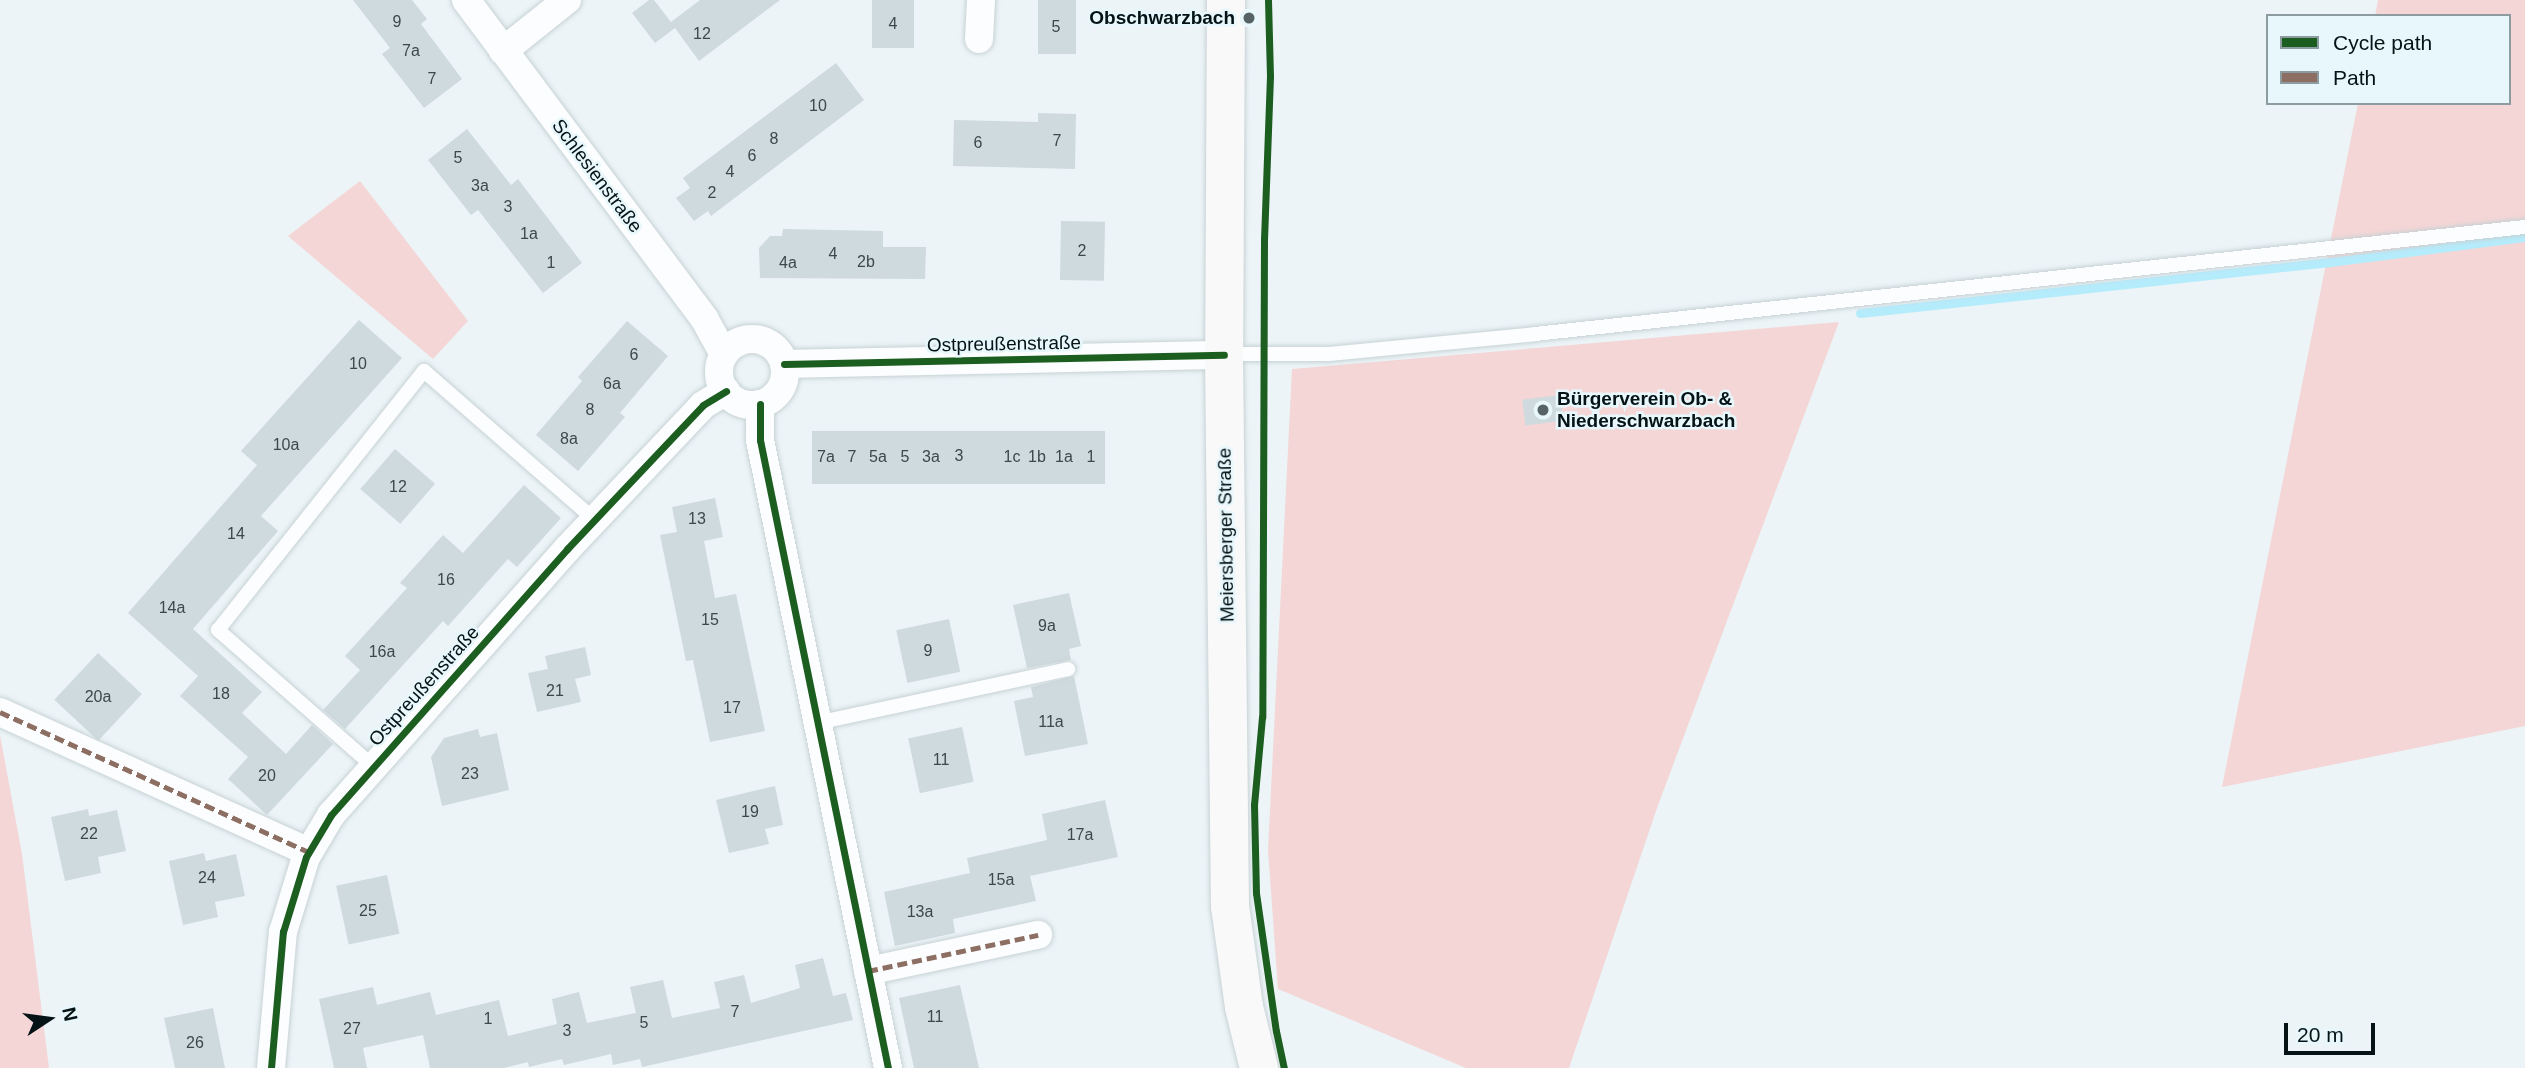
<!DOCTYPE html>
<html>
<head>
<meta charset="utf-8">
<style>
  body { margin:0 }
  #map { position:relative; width:2525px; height:1068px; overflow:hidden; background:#ecf4f7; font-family:Helvetica,sans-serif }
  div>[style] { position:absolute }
  .green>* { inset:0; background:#f4d6d6 }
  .stream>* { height:9px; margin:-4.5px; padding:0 4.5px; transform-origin:4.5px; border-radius:4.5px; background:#b5ecfc }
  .building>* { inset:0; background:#cfdade; transform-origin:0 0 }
  .roads { filter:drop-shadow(0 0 2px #c7d2d5) drop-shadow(0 0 2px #c7d2d5) }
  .lane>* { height:14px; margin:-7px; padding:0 7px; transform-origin:7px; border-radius:7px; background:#fcfdfe }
  .street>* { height:28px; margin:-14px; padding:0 14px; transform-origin:14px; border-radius:14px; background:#fcfdfe }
  .street>.ring { margin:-14px; padding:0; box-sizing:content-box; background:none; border:28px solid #fcfdfe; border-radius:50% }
  .secondary>* { height:38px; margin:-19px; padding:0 19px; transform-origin:19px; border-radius:19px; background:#faf9fa }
  .quiet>* { height:5px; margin-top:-2.5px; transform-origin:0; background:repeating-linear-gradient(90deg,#8d6e63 0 10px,transparent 0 15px) }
  .cycleway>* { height:7px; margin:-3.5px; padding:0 3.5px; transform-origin:3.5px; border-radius:3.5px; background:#1b5e20 }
  .dots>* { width:19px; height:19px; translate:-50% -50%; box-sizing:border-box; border:4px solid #e7f7fc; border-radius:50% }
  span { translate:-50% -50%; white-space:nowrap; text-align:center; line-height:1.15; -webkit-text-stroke:5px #e7f7fc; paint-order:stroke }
  .number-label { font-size:16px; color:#3b484c }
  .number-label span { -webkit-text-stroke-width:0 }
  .poi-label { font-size:19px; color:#051317; font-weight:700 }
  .right { translate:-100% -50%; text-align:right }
  .left { translate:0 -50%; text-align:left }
  .street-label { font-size:19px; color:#051317 }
  .legend { position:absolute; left:2266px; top:14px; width:245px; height:91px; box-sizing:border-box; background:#e7f7fc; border:2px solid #8d9ca0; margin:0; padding:9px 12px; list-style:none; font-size:21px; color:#051317 }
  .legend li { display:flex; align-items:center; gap:14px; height:35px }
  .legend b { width:35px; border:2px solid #8d9ca0 }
  .north { position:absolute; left:14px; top:984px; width:70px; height:70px; -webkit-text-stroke:5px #e7f7fc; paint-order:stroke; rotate:77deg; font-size:19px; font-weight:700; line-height:28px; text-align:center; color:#051317 }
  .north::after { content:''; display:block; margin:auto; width:24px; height:32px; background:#051317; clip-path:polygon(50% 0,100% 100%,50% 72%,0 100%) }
  .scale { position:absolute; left:2284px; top:1023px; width:91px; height:32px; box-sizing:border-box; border:4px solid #051317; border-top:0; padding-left:9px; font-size:21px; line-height:24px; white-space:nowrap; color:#051317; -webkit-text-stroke:5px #e7f7fc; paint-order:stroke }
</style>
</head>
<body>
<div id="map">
  <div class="green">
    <div style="clip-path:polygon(2378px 0,2525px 0,2525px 726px,2222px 787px,2358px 103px,2509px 103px,2509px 16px,2375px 16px)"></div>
    <div style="clip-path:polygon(360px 181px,468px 321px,433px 359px,288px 236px)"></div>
    <div style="clip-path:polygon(1839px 322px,1657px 808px,1569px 1068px,1466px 1068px,1278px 989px,1268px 850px,1292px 369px)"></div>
    <div style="clip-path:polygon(0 735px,22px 854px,49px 1068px,0 1068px)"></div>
  </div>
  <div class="stream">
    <div style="left:1860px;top:313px;width:473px;rotate:-6.2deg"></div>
    <div style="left:2330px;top:262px;width:197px;rotate:-7.3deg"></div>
  </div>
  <div class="building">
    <div style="clip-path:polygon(353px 0,412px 0,427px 19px,421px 24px,462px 79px,424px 108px,382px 54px,390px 48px)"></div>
    <div style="clip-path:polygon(649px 0,654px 0,671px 22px,700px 0,780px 0,699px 61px,675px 28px,655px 43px,632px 13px)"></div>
    <div style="left:872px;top:0;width:42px;height:48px"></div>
    <div style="left:1038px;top:0;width:38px;height:54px"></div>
    <div style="clip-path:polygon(836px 63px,864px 100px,711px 216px,708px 211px,694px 221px,676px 198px,690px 188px,683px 178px)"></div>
    <div style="clip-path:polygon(1038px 113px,1076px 114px,1075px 169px,953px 166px,954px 120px,1038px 122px)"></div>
    <div style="clip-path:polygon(467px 129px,511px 185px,518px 179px,582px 263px,543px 293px,478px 210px,471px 215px,428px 160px)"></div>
    <div style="left:1061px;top:221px;width:44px;height:59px;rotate:1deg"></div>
    <div style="clip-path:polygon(783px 229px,883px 231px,883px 247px,926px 247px,925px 279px,760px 278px,759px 248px,770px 236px,782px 236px)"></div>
    <div style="clip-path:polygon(359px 320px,402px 358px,261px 516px,278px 531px,193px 629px,262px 692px,242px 713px,286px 754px,312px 725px,333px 744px,267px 815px,228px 779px,248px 757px,180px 696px,198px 676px,128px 613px,257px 465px,241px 451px)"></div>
    <div style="clip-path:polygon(627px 321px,668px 356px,620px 413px,625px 417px,578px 471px,536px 435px,582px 381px,578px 377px)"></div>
    <div style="left:1560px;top:395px;width:26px;height:38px;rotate:83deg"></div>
    <div style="left:812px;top:431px;width:293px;height:53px"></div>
    <div style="left:395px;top:449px;width:53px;height:53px;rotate:41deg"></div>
    <div style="clip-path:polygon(524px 485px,561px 518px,517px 567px,508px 559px,448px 626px,443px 621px,345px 729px,323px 710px,360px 670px,345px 656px,407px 588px,400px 583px,443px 535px,463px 553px)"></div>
    <div style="clip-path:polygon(715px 498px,723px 537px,704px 541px,715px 598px,736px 594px,765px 731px,710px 742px,693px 660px,686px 661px,660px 535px,677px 532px,672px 507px)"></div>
    <div style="clip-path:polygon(1069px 593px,1081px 646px,1069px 649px,1071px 660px,1027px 668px,1013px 605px)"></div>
    <div style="left:949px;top:619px;width:54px;height:54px;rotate:78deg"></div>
    <div style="clip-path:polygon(585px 647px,591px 675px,575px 679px,581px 702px,537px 712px,528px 673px,548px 669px,545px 656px)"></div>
    <div style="left:98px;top:653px;width:60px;height:64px;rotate:43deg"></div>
    <div style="clip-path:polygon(1074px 676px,1088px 744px,1025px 756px,1014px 701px,1033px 697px,1031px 687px)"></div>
    <div style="left:962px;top:727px;width:56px;height:55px;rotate:78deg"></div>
    <div style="clip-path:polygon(478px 729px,480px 737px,497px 733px,509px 790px,442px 806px,431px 757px,444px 738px)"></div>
    <div style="clip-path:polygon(775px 786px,783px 825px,765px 829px,769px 844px,729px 853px,716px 800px)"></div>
    <div style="clip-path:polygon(1105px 800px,1118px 857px,1030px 876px,1036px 901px,953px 919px,955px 933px,895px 946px,884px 892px,970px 873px,967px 858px,1047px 840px,1042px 814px)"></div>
    <div style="clip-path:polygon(88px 809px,89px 816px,117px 810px,126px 851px,98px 857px,101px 873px,65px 881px,51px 817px)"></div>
    <div style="clip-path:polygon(204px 853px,206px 861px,236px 854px,245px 896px,215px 902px,218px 917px,183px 925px,169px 861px)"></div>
    <div style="left:387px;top:875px;width:60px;height:52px;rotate:78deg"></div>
    <div style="clip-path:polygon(823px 958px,833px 996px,846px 993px,853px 1020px,642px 1067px,640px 1059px,613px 1065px,611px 1054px,564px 1065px,562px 1059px,529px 1067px,528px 1062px,504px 1068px,430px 1068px,423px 1035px,363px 1048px,367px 1068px,334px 1068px,319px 999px,373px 987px,377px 1005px,430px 992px,436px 1015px,499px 1000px,508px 1036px,557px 1024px,552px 999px,579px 992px,587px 1023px,636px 1013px,630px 987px,663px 980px,672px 1018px,720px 1008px,714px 982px,744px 975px,751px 1003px,800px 988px,795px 965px)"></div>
    <div style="clip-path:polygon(960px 985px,979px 1068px,914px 1068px,899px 998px)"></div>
    <div style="clip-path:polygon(213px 1008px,225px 1068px,175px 1068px,164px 1018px)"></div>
  </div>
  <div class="roads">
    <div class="lane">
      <div style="left:1225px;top:354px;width:104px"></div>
      <div style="left:1329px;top:354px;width:207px;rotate:-5.5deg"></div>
      <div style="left:1535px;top:334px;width:996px;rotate:-6.17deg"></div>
      <div style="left:817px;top:723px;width:257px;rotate:-12.1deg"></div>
      <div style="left:374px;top:767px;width:208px;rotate:-138.7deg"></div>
      <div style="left:218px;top:630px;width:331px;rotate:-51.5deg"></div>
      <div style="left:424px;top:371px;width:227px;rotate:41.1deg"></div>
    </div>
    <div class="street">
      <div style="left:466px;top:0;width:399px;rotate:53.2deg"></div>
      <div style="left:705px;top:320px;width:39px;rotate:61deg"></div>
      <div style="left:979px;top:39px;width:39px;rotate:-87deg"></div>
      <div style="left:503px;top:51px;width:82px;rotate:-38.6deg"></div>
      <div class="ring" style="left:719px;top:339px;width:38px;height:38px"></div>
      <div style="left:784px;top:364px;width:440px;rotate:-1.2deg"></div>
      <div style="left:760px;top:404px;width:36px;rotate:90deg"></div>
      <div style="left:760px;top:440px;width:641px;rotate:78.48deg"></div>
      <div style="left:0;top:712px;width:339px;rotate:24.4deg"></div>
      <div style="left:868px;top:971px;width:174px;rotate:-12deg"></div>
      <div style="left:271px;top:1068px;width:137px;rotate:-85deg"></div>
      <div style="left:283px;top:932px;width:78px;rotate:-73deg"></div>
      <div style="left:306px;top:857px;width:49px;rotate:-59.2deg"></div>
      <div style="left:331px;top:815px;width:356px;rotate:-48.4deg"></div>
      <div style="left:567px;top:549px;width:198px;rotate:-46.6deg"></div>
      <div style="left:703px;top:405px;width:27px;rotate:-31deg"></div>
    </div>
    <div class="secondary">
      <div style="left:1226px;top:0;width:355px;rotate:90.3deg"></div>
      <div style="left:1224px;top:355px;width:551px;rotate:89.38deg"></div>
      <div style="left:1230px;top:906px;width:102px;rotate:82.1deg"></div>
      <div style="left:1244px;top:1007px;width:63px;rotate:76.2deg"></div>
    </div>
  </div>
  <div class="quiet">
    <div style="left:0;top:712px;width:339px;rotate:24.4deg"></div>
    <div style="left:868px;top:971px;width:174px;rotate:-12deg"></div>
  </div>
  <div class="cycleway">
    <div style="left:1268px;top:0;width:76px;rotate:88.5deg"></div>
    <div style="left:1270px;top:76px;width:164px;rotate:92.1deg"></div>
    <div style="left:1264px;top:240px;width:477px;rotate:90.2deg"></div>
    <div style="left:1262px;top:717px;width:88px;rotate:95.2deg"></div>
    <div style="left:1254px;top:805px;width:88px;rotate:88.7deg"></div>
    <div style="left:1256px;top:893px;width:139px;rotate:81.8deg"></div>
    <div style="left:1276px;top:1031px;width:38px;rotate:78deg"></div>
    <div style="left:784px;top:364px;width:440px;rotate:-1.2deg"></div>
    <div style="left:760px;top:404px;width:36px;rotate:90deg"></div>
    <div style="left:760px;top:440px;width:641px;rotate:78.48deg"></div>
    <div style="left:271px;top:1068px;width:137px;rotate:-85deg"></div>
    <div style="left:283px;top:932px;width:78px;rotate:-73deg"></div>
    <div style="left:306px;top:857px;width:49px;rotate:-59.2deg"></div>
    <div style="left:331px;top:815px;width:356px;rotate:-48.4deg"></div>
    <div style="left:567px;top:549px;width:198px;rotate:-46.6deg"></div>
    <div style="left:703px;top:405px;width:27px;rotate:-31deg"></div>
  </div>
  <div class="dots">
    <div style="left:1249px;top:18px;background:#566265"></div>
    <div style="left:1543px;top:410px;background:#566265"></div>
  </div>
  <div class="number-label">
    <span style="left:397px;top:22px">9</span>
    <span style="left:893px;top:24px">4</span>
    <span style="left:1056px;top:27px">5</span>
    <span style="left:702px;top:34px">12</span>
    <span style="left:411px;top:51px">7a</span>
    <span style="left:432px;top:79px">7</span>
    <span style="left:818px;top:106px">10</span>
    <span style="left:774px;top:139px">8</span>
    <span style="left:1057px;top:141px">7</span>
    <span style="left:978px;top:143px">6</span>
    <span style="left:752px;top:156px">6</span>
    <span style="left:458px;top:158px">5</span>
    <span style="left:730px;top:172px">4</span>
    <span style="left:480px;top:186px">3a</span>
    <span style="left:712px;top:193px">2</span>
    <span style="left:508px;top:207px">3</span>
    <span style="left:529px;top:234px">1a</span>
    <span style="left:1082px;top:251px">2</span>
    <span style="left:833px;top:254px">4</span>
    <span style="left:866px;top:262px">2b</span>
    <span style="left:551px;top:263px">1</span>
    <span style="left:788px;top:263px">4a</span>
    <span style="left:634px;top:355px">6</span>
    <span style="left:358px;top:364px">10</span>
    <span style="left:612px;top:384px">6a</span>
    <span style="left:590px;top:410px">8</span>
    <span style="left:569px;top:439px">8a</span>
    <span style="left:286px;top:445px">10a</span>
    <span style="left:959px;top:456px">3</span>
    <span style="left:826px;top:457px">7a</span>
    <span style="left:852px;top:457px">7</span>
    <span style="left:878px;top:457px">5a</span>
    <span style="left:905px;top:457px">5</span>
    <span style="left:931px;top:457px">3a</span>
    <span style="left:1012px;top:457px">1c</span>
    <span style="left:1037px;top:457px">1b</span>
    <span style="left:1064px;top:457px">1a</span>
    <span style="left:1091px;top:457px">1</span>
    <span style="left:398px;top:487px">12</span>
    <span style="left:697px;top:519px">13</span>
    <span style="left:236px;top:534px">14</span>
    <span style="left:446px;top:580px">16</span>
    <span style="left:172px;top:608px">14a</span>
    <span style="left:710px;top:620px">15</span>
    <span style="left:1047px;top:626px">9a</span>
    <span style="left:928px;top:651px">9</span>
    <span style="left:382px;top:652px">16a</span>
    <span style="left:555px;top:691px">21</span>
    <span style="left:221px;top:694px">18</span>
    <span style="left:98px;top:697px">20a</span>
    <span style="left:732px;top:708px">17</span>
    <span style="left:1051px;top:722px">11a</span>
    <span style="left:941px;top:760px">11</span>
    <span style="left:470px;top:774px">23</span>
    <span style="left:267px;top:776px">20</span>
    <span style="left:750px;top:812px">19</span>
    <span style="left:89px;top:834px">22</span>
    <span style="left:1080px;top:835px">17a</span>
    <span style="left:207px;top:878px">24</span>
    <span style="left:1001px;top:880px">15a</span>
    <span style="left:368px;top:911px">25</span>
    <span style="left:920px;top:912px">13a</span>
    <span style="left:735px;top:1012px">7</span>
    <span style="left:935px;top:1017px">11</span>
    <span style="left:488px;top:1019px">1</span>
    <span style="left:644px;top:1023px">5</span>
    <span style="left:352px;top:1029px">27</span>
    <span style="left:567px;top:1031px">3</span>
    <span style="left:195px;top:1043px">26</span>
  </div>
  <div class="poi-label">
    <span class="right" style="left:1235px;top:18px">Obschwarzbach</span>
    <span class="left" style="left:1557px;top:410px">Bürgerverein Ob- &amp;<br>Niederschwarzbach</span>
  </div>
  <div class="street-label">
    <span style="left:597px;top:176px;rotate:53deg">Schlesienstraße</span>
    <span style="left:1004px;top:344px;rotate:-1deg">Ostpreußenstraße</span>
    <span style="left:1226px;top:535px;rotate:-91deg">Meiersberger Straße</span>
    <span style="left:424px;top:686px;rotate:-48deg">Ostpreußenstraße</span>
  </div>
  <ul class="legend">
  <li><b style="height:9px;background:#1b5e20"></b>Cycle path</li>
  <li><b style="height:9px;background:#8d6e63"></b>Path</li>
  </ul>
  <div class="north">N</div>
  <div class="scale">20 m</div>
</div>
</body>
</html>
